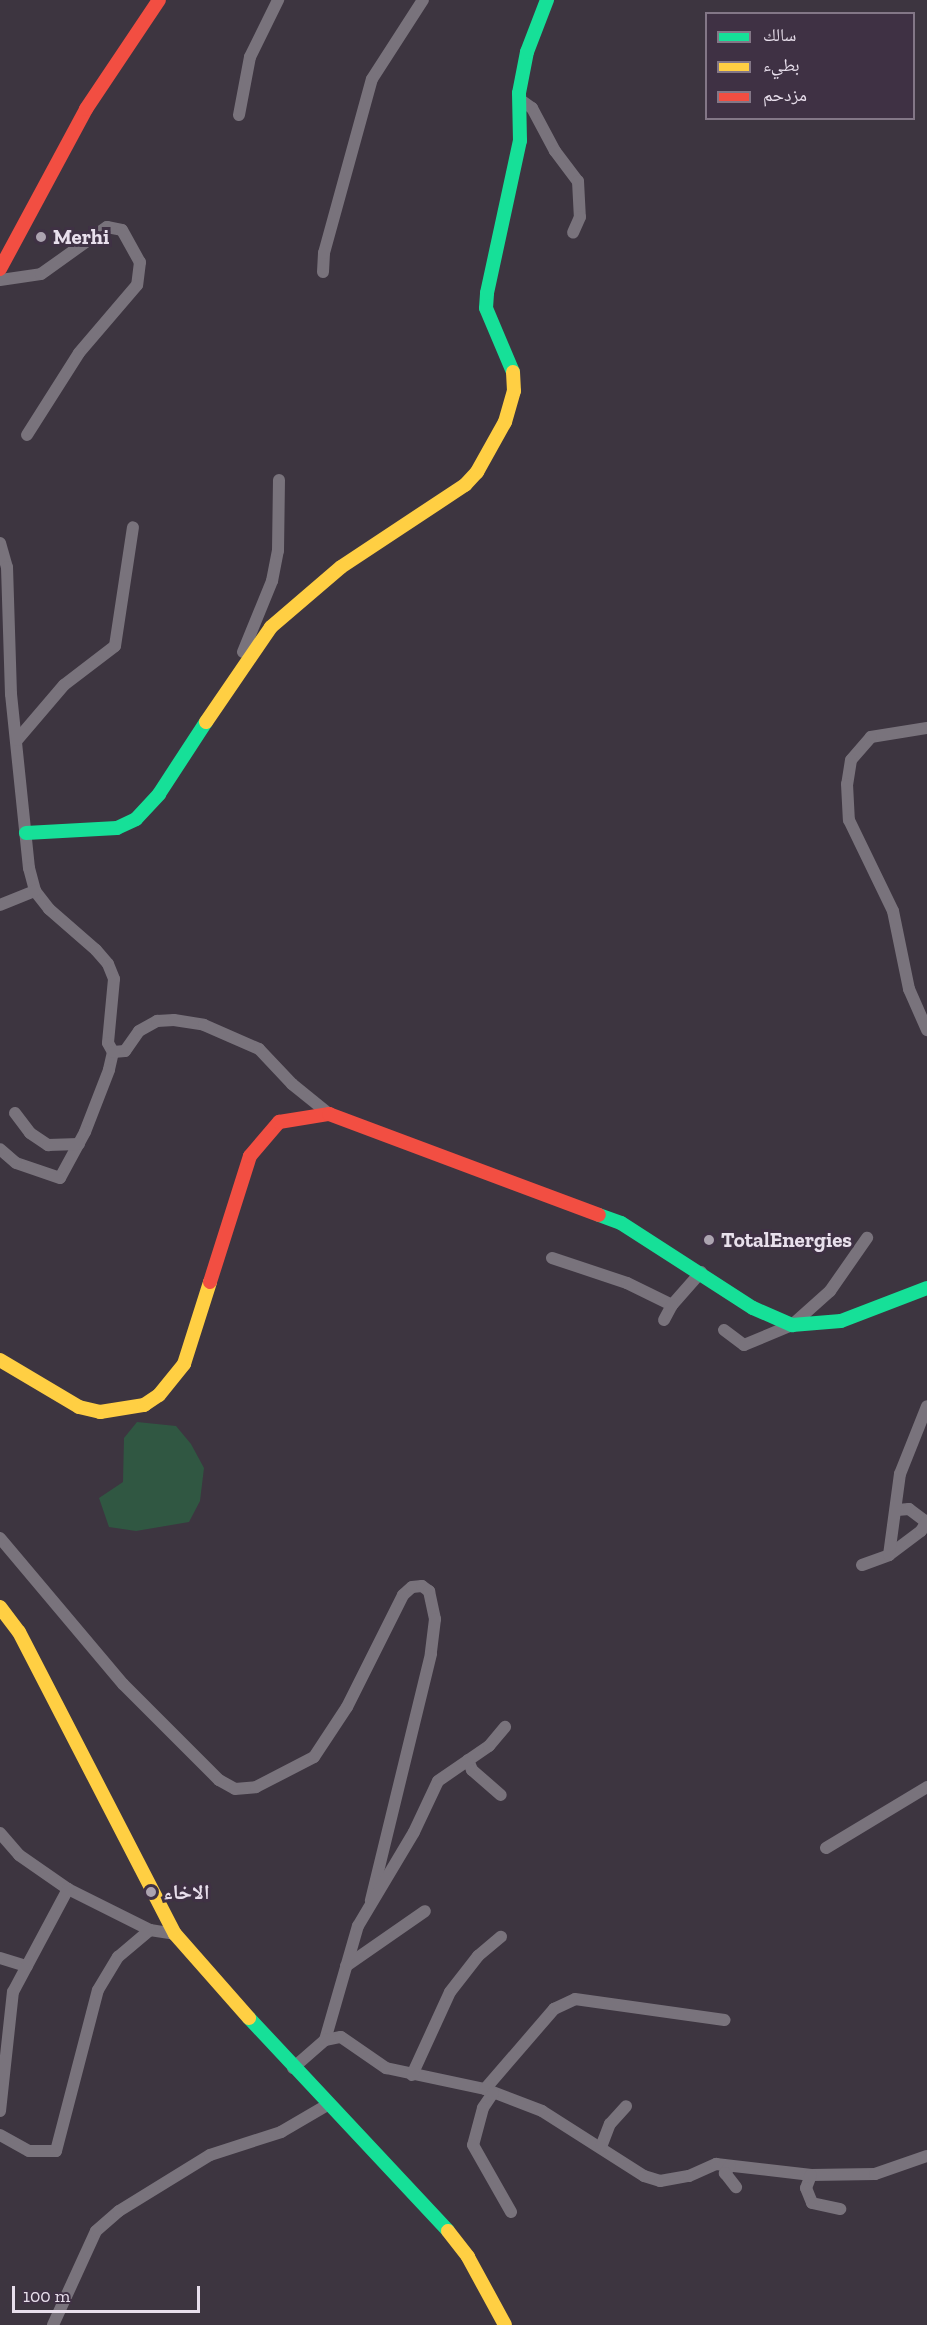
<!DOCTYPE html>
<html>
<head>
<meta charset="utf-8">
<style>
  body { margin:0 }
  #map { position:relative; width:927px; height:2325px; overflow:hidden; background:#3d3540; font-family:"Zilla Slab","Noto Naskh Arabic",serif }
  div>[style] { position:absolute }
  .green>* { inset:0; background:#305742 }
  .street>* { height:12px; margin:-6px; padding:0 6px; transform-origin:6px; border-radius:6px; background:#79737c }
  .fast>* { height:14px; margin:-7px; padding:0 7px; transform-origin:7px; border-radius:7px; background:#16e098 }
  .slow>* { height:14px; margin:-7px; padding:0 7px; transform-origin:7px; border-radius:7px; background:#ffcf43 }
  .jam>* { height:14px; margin:-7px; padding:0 7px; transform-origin:7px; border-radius:7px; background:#f24e42 }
  .dots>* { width:16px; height:16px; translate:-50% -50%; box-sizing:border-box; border:3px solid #3f3144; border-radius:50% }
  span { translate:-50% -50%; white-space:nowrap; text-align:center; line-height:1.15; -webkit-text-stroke:6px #3f3144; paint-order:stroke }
  .poi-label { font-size:21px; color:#e8dfec; font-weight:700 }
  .left { translate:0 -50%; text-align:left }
  .legend { position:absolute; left:705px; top:12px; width:210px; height:108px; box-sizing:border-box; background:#3f3144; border:2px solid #837787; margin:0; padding:8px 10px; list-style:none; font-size:18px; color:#e8dfec }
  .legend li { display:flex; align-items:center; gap:12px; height:30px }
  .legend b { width:30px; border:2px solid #837787 }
  .scale { position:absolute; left:12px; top:2286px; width:188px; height:27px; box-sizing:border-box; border:3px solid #e8dfec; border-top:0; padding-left:8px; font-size:18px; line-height:21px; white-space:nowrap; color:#e8dfec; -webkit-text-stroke:4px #3f3144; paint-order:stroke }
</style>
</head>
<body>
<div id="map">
  <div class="green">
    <div style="clip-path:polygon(137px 1422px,176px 1426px,191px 1444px,204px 1468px,200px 1501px,189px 1522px,136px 1531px,109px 1527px,99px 1498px,123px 1482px,124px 1438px)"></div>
  </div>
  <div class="street">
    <div style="left:519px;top:99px;width:16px;rotate:35deg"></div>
    <div style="left:532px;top:108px;width:49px;rotate:61.9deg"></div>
    <div style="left:555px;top:151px;width:38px;rotate:53deg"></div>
    <div style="left:578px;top:181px;width:36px;rotate:87deg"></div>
    <div style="left:580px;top:217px;width:17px;rotate:114deg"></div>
    <div style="left:239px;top:115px;width:59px;rotate:-79.3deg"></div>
    <div style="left:250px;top:57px;width:64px;rotate:-63.8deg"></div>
    <div style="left:323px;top:272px;width:19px;rotate:-87deg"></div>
    <div style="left:324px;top:253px;width:180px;rotate:-74.6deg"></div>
    <div style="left:372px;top:79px;width:94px;rotate:-57.2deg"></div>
    <div style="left:0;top:280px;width:41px;rotate:-8.3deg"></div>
    <div style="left:41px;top:274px;width:81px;rotate:-35.5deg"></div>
    <div style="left:107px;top:227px;width:15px;rotate:11deg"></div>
    <div style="left:122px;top:230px;width:37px;rotate:61deg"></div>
    <div style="left:140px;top:262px;width:23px;rotate:97deg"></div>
    <div style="left:137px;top:285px;width:89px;rotate:130.5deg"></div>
    <div style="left:79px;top:353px;width:97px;rotate:122.4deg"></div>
    <div style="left:0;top:543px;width:25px;rotate:74deg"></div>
    <div style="left:7px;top:567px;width:127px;rotate:88.2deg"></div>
    <div style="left:11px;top:694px;width:175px;rotate:84.1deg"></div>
    <div style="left:29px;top:868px;width:24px;rotate:75deg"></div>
    <div style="left:35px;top:891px;width:23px;rotate:52deg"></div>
    <div style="left:49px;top:909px;width:62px;rotate:41.1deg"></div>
    <div style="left:96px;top:950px;width:18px;rotate:49deg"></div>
    <div style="left:108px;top:964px;width:16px;rotate:68deg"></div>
    <div style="left:114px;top:979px;width:64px;rotate:95.4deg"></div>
    <div style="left:108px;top:1043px;width:10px;rotate:61deg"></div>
    <div style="left:113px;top:1052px;width:18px;rotate:103deg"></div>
    <div style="left:109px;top:1070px;width:66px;rotate:111.2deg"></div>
    <div style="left:85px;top:1132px;width:52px;rotate:118.5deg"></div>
    <div style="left:60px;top:1178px;width:46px;rotate:-161.2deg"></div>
    <div style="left:16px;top:1163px;width:21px;rotate:-139deg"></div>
    <div style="left:243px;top:652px;width:77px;rotate:-67.8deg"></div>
    <div style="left:272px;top:581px;width:31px;rotate:-79deg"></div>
    <div style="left:278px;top:551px;width:71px;rotate:-89.2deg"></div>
    <div style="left:927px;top:728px;width:57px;rotate:170.9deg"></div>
    <div style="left:871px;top:737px;width:30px;rotate:131deg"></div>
    <div style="left:851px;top:760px;width:24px;rotate:99deg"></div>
    <div style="left:847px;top:784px;width:36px;rotate:87deg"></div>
    <div style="left:849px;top:820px;width:101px;rotate:64.2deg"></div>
    <div style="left:893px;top:911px;width:80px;rotate:78.4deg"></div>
    <div style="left:909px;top:989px;width:45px;rotate:66.3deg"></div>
    <div style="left:17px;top:740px;width:72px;rotate:-49.5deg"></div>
    <div style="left:64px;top:685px;width:64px;rotate:-37.4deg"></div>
    <div style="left:115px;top:646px;width:120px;rotate:-81.4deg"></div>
    <div style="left:0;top:905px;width:38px;rotate:-22deg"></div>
    <div style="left:113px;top:1052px;width:12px;rotate:-5deg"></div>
    <div style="left:125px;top:1051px;width:24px;rotate:-55deg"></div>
    <div style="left:139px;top:1031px;width:21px;rotate:-29deg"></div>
    <div style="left:157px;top:1021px;width:17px;rotate:-3deg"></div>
    <div style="left:174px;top:1020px;width:30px;rotate:9deg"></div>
    <div style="left:204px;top:1025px;width:60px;rotate:23.6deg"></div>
    <div style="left:259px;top:1049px;width:48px;rotate:46.7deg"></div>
    <div style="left:292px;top:1084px;width:48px;rotate:39deg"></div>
    <div style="left:15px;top:1113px;width:25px;rotate:53deg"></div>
    <div style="left:30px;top:1133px;width:22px;rotate:34deg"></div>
    <div style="left:48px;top:1145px;width:31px;rotate:-2deg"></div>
    <div style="left:552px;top:1258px;width:79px;rotate:18.4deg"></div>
    <div style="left:627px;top:1283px;width:50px;rotate:26.1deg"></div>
    <div style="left:672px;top:1305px;width:44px;rotate:-48.7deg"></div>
    <div style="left:664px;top:1320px;width:17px;rotate:-62deg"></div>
    <div style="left:724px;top:1330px;width:25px;rotate:37deg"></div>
    <div style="left:744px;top:1345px;width:52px;rotate:-22.6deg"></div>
    <div style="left:792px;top:1325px;width:51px;rotate:-41.8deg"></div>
    <div style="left:830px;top:1291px;width:65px;rotate:-55.1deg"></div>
    <div style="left:897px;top:1510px;width:12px;rotate:-5deg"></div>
    <div style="left:909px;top:1509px;width:21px;rotate:37deg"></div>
    <div style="left:0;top:1538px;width:191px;rotate:49.9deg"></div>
    <div style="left:123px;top:1684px;width:136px;rotate:45deg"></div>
    <div style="left:219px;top:1780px;width:18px;rotate:29deg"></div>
    <div style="left:235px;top:1789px;width:21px;rotate:-5deg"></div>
    <div style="left:256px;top:1787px;width:65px;rotate:-27.3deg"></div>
    <div style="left:314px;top:1757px;width:60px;rotate:-56.6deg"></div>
    <div style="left:347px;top:1707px;width:125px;rotate:-63.4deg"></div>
    <div style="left:403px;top:1595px;width:12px;rotate:-42deg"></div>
    <div style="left:412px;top:1587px;width:10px;rotate:-6deg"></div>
    <div style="left:422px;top:1586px;width:9px;rotate:36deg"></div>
    <div style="left:429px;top:1591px;width:29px;rotate:78deg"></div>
    <div style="left:435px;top:1619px;width:35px;rotate:97deg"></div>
    <div style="left:431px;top:1654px;width:254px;rotate:103.7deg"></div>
    <div style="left:889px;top:1555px;width:40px;rotate:-37deg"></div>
    <div style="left:921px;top:1531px;width:12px;rotate:-59deg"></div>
    <div style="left:862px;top:1565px;width:29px;rotate:-20deg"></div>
    <div style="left:889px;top:1555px;width:82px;rotate:-82.3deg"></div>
    <div style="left:900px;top:1474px;width:73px;rotate:-68.3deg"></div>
    <div style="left:468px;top:1760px;width:11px;rotate:68deg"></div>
    <div style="left:472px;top:1770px;width:38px;rotate:41deg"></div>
    <div style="left:0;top:1833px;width:29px;rotate:49deg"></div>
    <div style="left:19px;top:1855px;width:60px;rotate:34.8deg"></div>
    <div style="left:68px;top:1889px;width:92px;rotate:26.6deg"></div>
    <div style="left:150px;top:1930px;width:25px;rotate:9deg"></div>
    <div style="left:826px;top:1848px;width:118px;rotate:-31.1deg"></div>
    <div style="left:0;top:1958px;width:28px;rotate:17deg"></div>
    <div style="left:346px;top:1966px;width:96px;rotate:-34.8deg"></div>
    <div style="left:325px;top:2040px;width:119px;rotate:-73.9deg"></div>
    <div style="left:358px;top:1926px;width:109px;rotate:-59.2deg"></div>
    <div style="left:414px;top:1832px;width:56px;rotate:-64.8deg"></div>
    <div style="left:438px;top:1781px;width:62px;rotate:-34.5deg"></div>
    <div style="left:489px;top:1746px;width:25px;rotate:-50deg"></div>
    <div style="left:293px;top:2068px;width:43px;rotate:-41.2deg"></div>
    <div style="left:325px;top:2040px;width:16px;rotate:-11deg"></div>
    <div style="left:341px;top:2037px;width:55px;rotate:34.6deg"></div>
    <div style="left:386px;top:2068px;width:101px;rotate:12deg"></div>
    <div style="left:485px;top:2089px;width:61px;rotate:21.1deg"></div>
    <div style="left:542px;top:2111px;width:121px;rotate:32.5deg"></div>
    <div style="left:644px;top:2176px;width:17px;rotate:17deg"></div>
    <div style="left:660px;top:2181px;width:29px;rotate:-10deg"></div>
    <div style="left:689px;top:2176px;width:30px;rotate:-24deg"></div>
    <div style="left:716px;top:2164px;width:96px;rotate:6.6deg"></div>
    <div style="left:811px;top:2175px;width:64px;rotate:-0.9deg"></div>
    <div style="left:875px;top:2174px;width:55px;rotate:-19.1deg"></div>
    <div style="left:412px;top:2075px;width:91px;rotate:-65.4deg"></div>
    <div style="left:450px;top:1992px;width:46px;rotate:-52.1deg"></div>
    <div style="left:478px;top:1956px;width:30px;rotate:-40deg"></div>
    <div style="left:485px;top:2089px;width:106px;rotate:-49.2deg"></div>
    <div style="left:554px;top:2009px;width:23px;rotate:-25deg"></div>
    <div style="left:575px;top:1999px;width:151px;rotate:8deg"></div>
    <div style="left:493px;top:2093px;width:18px;rotate:124deg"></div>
    <div style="left:483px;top:2108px;width:38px;rotate:105deg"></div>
    <div style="left:473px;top:2145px;width:77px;rotate:60.4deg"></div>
    <div style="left:0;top:2111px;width:120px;rotate:-83.8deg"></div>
    <div style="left:13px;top:1992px;width:117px;rotate:-61.9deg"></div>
    <div style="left:0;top:2135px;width:33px;rotate:29deg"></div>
    <div style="left:29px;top:2151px;width:27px"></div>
    <div style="left:56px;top:2151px;width:166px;rotate:-75.4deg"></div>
    <div style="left:98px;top:1990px;width:39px;rotate:-59deg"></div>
    <div style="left:118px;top:1957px;width:42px;rotate:-40.2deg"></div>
    <div style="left:601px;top:2147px;width:25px;rotate:-69deg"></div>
    <div style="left:610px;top:2124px;width:24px;rotate:-48deg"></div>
    <div style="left:730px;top:2166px;width:9px;rotate:126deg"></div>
    <div style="left:725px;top:2173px;width:18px;rotate:52deg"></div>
    <div style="left:811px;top:2175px;width:14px;rotate:111deg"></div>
    <div style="left:806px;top:2188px;width:16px;rotate:68deg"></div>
    <div style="left:812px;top:2203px;width:29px;rotate:12deg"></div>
    <div style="left:53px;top:2325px;width:103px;rotate:-65.4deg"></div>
    <div style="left:96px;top:2231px;width:30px;rotate:-41deg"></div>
    <div style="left:119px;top:2211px;width:107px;rotate:-31.6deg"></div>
    <div style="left:210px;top:2155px;width:75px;rotate:-17.9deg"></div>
    <div style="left:281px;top:2132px;width:56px;rotate:-30.3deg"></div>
  </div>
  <div class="fast">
    <div style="left:513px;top:372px;width:69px;rotate:-112.9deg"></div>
    <div style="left:486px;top:308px;width:15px;rotate:-86deg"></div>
    <div style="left:487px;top:293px;width:156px;rotate:-77.8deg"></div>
    <div style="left:520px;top:141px;width:48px;rotate:-91.2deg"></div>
    <div style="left:519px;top:93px;width:42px;rotate:-79deg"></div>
    <div style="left:527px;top:52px;width:56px;rotate:-69deg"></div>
    <div style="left:26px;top:833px;width:91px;rotate:-3.1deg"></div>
    <div style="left:117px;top:828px;width:21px;rotate:-25deg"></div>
    <div style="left:136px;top:819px;width:34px;rotate:-47deg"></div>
    <div style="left:159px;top:794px;width:86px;rotate:-56.9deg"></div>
    <div style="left:599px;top:1215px;width:23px;rotate:20deg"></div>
    <div style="left:621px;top:1223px;width:157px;rotate:32.8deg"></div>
    <div style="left:753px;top:1308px;width:43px;rotate:23.6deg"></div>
    <div style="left:792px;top:1325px;width:49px;rotate:-4.7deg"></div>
    <div style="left:841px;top:1321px;width:92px;rotate:-21deg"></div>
    <div style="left:249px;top:2018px;width:291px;rotate:46.9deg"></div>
  </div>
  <div class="slow">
    <div style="left:206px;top:722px;width:115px;rotate:-55.6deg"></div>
    <div style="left:271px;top:627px;width:92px;rotate:-40.6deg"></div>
    <div style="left:341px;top:567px;width:149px;rotate:-33.5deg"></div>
    <div style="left:465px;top:485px;width:18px;rotate:-47deg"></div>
    <div style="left:477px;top:472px;width:57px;rotate:-60.8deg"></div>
    <div style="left:505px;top:422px;width:32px;rotate:-74deg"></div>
    <div style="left:514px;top:391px;width:19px;rotate:-93deg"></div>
    <div style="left:0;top:1360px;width:92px;rotate:30.7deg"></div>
    <div style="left:79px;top:1407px;width:22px;rotate:13deg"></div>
    <div style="left:100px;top:1412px;width:45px;rotate:-9deg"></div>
    <div style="left:144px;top:1405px;width:18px;rotate:-34deg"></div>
    <div style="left:159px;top:1395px;width:40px;rotate:-51deg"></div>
    <div style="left:184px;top:1364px;width:86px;rotate:-72.4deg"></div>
    <div style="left:0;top:1607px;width:31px;rotate:53deg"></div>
    <div style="left:19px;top:1632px;width:340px;rotate:62.7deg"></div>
    <div style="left:175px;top:1934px;width:112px;rotate:48.6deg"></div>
    <div style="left:448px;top:2231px;width:33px;rotate:52deg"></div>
    <div style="left:468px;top:2257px;width:77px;rotate:61.4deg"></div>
  </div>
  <div class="jam">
    <div style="left:0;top:269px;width:182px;rotate:-61.7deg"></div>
    <div style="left:86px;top:109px;width:131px;rotate:-56.2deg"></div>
    <div style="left:210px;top:1282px;width:132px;rotate:-72.4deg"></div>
    <div style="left:250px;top:1156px;width:45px;rotate:-49.5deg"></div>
    <div style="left:279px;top:1122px;width:51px;rotate:-9.1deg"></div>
    <div style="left:329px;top:1114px;width:288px;rotate:20.5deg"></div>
  </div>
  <div class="dots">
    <div style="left:41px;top:237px;background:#aca4b0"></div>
    <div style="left:709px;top:1240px;background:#aca4b0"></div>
    <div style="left:151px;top:1892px;background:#aca4b0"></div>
  </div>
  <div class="poi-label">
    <span class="left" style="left:53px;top:237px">Merhi</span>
    <span class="left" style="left:721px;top:1240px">TotalEnergies</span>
    <span class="left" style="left:163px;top:1892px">الاخاء</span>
  </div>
  <ul class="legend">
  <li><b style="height:8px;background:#16e098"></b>سالك</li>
  <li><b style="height:8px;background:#ffcf43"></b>بطيء</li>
  <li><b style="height:8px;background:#f24e42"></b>مزدحم</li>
  </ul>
  <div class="scale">100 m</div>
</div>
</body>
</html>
